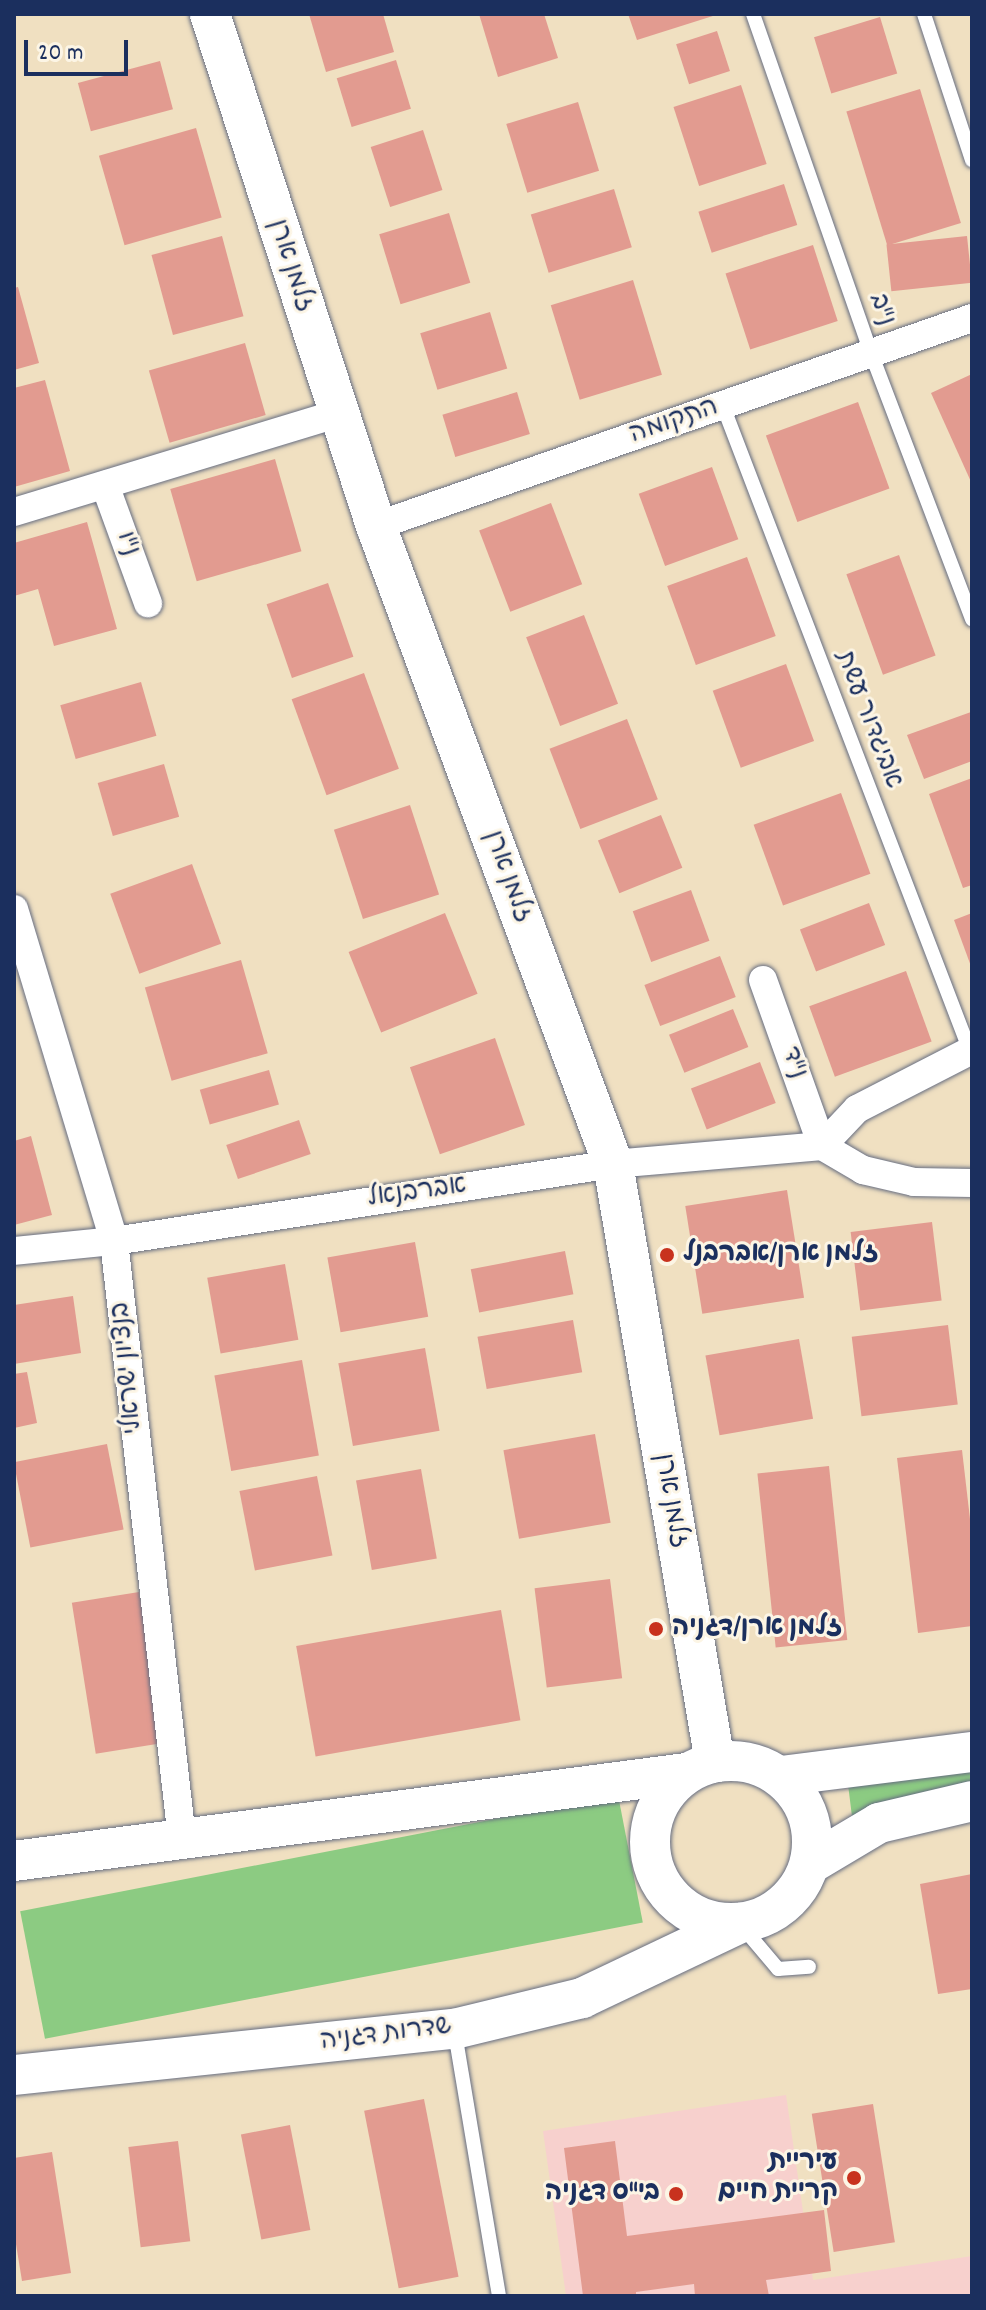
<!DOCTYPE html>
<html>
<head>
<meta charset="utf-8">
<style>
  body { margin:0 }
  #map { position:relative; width:986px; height:2310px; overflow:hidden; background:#f0e0c1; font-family:Dekko,"Playpen Sans Hebrew",sans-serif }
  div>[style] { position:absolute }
  .built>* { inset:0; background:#f7d0cd }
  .green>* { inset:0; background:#8ccb82; transform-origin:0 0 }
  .building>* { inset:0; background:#e29b90; transform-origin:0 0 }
  .roads { filter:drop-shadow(0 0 2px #666d81) drop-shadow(0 0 2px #666d81) }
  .lane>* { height:14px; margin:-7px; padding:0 7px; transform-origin:7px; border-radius:7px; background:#fff }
  .street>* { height:28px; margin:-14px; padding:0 14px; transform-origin:14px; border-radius:14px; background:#fff }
  .secondary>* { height:40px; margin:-20px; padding:0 20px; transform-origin:20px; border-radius:20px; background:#fff }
  .secondary>.ring { margin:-20px; padding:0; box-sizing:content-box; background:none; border:40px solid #fff; border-radius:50% }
  .dots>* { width:22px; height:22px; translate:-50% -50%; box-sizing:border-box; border:4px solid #fcf5e5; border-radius:50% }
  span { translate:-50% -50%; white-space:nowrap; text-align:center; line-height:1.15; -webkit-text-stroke:6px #fcf5e5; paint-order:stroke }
  .street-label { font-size:26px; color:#1b2f5e }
  .poi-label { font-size:26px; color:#1b2f5e; font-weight:700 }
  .left { translate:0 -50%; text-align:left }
  .right { translate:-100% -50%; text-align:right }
  .frame { position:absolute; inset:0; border:16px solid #1b2f5e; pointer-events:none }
  .scale { position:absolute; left:24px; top:40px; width:104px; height:36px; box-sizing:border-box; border:4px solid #1b2f5e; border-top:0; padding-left:10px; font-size:24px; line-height:28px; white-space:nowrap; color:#1b2f5e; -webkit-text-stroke:6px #fcf5e5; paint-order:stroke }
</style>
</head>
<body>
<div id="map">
  <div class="built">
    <div style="clip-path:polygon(786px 2095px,813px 2280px,972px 2256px,972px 2296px,566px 2296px,543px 2131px)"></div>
  </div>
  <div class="green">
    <div style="clip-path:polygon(972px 1761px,972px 1789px,853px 1824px,847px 1777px)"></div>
    <div style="left:618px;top:1795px;width:130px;height:609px;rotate:79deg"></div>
  </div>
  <div class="building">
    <div style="clip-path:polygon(309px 14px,383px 14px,394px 52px,326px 72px)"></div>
    <div style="clip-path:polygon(479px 14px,544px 14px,558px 58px,498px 77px)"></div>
    <div style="clip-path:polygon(628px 14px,716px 14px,716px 15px,637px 40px)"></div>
    <div style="left:880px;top:17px;width:59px;height:69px;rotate:73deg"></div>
    <div style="left:717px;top:31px;width:42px;height:43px;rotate:72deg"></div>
    <div style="left:396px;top:60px;width:51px;height:62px;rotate:73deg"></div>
    <div style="left:160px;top:61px;width:50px;height:85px;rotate:75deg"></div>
    <div style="left:741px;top:85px;width:83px;height:71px;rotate:72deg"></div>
    <div style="left:920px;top:89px;width:140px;height:77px;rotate:73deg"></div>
    <div style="left:578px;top:102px;width:72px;height:75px;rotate:73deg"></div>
    <div style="left:196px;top:128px;width:93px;height:101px;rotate:74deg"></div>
    <div style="left:423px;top:130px;width:63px;height:55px;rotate:72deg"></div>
    <div style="left:784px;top:184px;width:43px;height:90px;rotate:72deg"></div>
    <div style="left:614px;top:189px;width:61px;height:87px;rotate:73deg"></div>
    <div style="left:449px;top:213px;width:73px;height:73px;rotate:73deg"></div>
    <div style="left:222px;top:236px;width:83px;height:73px;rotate:75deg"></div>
    <div style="left:967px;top:236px;width:47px;height:81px;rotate:84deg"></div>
    <div style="left:813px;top:245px;width:80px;height:92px;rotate:72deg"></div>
    <div style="left:633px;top:280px;width:99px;height:86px;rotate:73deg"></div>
    <div style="clip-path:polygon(18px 287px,39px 363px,14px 370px,14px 288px)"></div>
    <div style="left:490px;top:312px;width:59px;height:73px;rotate:73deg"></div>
    <div style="left:245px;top:343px;width:75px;height:100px;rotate:74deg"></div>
    <div style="clip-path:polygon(972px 374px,972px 484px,931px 393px)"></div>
    <div style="clip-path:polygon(45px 380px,70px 471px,14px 487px,14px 388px)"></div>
    <div style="left:517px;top:392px;width:44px;height:78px;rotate:73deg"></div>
    <div style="left:858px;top:402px;width:92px;height:98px;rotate:70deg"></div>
    <div style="left:275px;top:459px;width:96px;height:109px;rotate:74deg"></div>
    <div style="left:712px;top:467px;width:77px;height:78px;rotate:70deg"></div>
    <div style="left:551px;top:503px;width:87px;height:77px;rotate:69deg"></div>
    <div style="clip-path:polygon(87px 522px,117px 629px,54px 646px,38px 589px,14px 596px,14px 543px)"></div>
    <div style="left:899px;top:555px;width:107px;height:56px;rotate:70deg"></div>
    <div style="left:747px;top:557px;width:84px;height:85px;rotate:70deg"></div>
    <div style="left:328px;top:583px;width:78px;height:65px;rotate:71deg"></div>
    <div style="left:584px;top:615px;width:95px;height:62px;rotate:69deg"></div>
    <div style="left:786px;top:664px;width:82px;height:78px;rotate:70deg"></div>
    <div style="left:364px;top:673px;width:102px;height:77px;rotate:70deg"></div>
    <div style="left:141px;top:682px;width:56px;height:84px;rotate:74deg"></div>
    <div style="clip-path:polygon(971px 712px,972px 761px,924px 779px,907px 735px)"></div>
    <div style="left:627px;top:719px;width:86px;height:83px;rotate:69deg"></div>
    <div style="left:164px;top:764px;width:55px;height:69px;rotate:74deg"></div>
    <div style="clip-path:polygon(972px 778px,972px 885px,963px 888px,929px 794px)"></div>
    <div style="left:841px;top:793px;width:86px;height:93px;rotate:70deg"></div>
    <div style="left:410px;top:805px;width:94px;height:80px;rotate:72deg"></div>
    <div style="left:661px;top:815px;width:57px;height:68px;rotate:68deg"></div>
    <div style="left:192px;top:864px;width:85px;height:87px;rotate:70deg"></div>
    <div style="left:691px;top:890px;width:54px;height:62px;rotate:70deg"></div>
    <div style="left:869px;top:903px;width:45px;height:74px;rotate:69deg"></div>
    <div style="left:445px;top:913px;width:87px;height:104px;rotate:68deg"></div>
    <div style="clip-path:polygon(972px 913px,972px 969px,954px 920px)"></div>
    <div style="left:720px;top:956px;width:44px;height:81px;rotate:69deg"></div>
    <div style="left:241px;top:960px;width:97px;height:100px;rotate:74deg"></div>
    <div style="left:906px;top:971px;width:75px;height:103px;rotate:70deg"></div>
    <div style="left:733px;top:1009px;width:41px;height:69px;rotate:68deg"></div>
    <div style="left:495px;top:1038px;width:92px;height:90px;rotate:71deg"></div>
    <div style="left:760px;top:1062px;width:44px;height:74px;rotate:69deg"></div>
    <div style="left:269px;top:1070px;width:36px;height:72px;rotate:74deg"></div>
    <div style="left:299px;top:1120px;width:36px;height:77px;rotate:71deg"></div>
    <div style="clip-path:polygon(31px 1136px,52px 1215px,14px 1225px,14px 1141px)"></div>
    <div style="left:787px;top:1190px;width:109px;height:103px;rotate:81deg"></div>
    <div style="left:932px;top:1222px;width:79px;height:82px;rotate:83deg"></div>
    <div style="left:415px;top:1242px;width:76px;height:89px;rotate:80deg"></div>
    <div style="left:565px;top:1251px;width:44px;height:96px;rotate:79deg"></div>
    <div style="left:285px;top:1264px;width:77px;height:79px;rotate:80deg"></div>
    <div style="clip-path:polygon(73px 1296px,81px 1353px,14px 1364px,14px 1305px)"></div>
    <div style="left:573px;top:1320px;width:53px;height:97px;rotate:80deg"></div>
    <div style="left:948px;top:1325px;width:80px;height:97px;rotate:83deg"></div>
    <div style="left:799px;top:1339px;width:81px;height:95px;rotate:80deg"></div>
    <div style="left:425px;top:1348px;width:84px;height:88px;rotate:80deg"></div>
    <div style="left:302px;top:1360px;width:97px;height:89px;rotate:80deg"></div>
    <div style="clip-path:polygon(27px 1372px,37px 1423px,14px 1428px,14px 1374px)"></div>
    <div style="left:595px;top:1434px;width:90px;height:93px;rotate:80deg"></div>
    <div style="left:107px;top:1444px;width:87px;height:95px;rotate:79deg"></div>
    <div style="clip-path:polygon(962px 1450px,972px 1536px,972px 1626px,918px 1633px,897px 1458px)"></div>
    <div style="left:829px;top:1466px;width:175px;height:72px;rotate:84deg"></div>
    <div style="left:421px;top:1469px;width:91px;height:66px;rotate:80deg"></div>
    <div style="left:317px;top:1476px;width:81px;height:79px;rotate:79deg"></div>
    <div style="left:610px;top:1579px;width:100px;height:76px;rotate:83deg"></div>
    <div style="left:139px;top:1592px;width:153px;height:68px;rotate:81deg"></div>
    <div style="left:501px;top:1610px;width:112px;height:208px;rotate:80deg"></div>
    <div style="clip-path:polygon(972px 1874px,972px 1989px,938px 1994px,920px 1884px)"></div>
    <div style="left:424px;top:2099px;width:181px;height:61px;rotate:79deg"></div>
    <div style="left:873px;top:2104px;width:140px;height:62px;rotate:81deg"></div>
    <div style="left:290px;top:2125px;width:107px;height:50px;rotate:79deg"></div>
    <div style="left:178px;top:2141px;width:101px;height:50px;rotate:83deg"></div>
    <div style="clip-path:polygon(615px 2141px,627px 2236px,824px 2210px,831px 2271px,766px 2280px,769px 2296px,695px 2296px,694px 2284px,636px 2292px,636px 2296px,583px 2296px,564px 2148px)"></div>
    <div style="clip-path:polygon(52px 2152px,71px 2273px,22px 2281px,14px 2232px,14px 2158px)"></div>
  </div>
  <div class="roads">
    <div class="lane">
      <div style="left:753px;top:14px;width:359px;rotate:70.8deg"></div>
      <div style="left:871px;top:353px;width:285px;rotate:69.2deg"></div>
      <div style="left:924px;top:14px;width:154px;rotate:71.8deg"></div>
      <div style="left:723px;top:406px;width:691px;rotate:69.05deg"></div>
      <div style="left:740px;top:1924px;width:59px;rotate:49.8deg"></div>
      <div style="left:778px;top:1969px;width:31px;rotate:-4deg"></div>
      <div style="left:455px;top:2033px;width:267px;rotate:80.5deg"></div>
    </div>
    <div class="street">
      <div style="left:105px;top:485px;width:126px;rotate:70deg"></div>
      <div style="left:14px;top:512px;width:338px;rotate:-16.9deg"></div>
      <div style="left:376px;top:526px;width:631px;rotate:-19.24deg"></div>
      <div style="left:14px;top:909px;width:347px;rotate:73.2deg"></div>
      <div style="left:114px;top:1241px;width:602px;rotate:83.51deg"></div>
      <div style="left:763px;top:980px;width:176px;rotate:70.4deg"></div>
      <div style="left:822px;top:1146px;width:51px;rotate:-46.6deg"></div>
      <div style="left:857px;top:1109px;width:129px;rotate:-27.2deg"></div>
      <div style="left:14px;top:1251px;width:100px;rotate:-5.7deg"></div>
      <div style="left:114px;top:1241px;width:505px;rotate:-8.77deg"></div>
      <div style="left:613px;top:1164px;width:210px;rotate:-4.9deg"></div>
      <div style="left:822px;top:1146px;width:48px;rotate:30.3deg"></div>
      <div style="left:863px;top:1170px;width:52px;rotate:13.2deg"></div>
      <div style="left:914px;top:1182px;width:58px;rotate:1deg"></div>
    </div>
    <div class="secondary">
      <div style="left:210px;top:14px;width:538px;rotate:72.04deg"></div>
      <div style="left:376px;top:526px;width:681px;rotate:69.62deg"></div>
      <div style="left:613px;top:1164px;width:607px;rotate:80.32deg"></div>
      <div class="ring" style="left:650px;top:1761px;width:122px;height:122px"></div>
      <div style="left:781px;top:1776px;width:193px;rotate:-7.2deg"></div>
      <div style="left:14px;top:1861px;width:678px;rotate:-7.46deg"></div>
      <div style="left:810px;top:1864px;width:80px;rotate:-30.7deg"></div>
      <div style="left:879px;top:1823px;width:96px;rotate:-13.3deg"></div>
      <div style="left:14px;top:2075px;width:442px;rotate:-6deg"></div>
      <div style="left:454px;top:2029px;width:132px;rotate:-13.6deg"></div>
      <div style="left:582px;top:1998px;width:175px;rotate:-25.4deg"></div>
    </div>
  </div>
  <div class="dots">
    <div style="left:667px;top:1255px;background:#c8321e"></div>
    <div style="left:656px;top:1629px;background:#c8321e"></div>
    <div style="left:854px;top:2178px;background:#c8321e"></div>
    <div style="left:676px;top:2194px;background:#c8321e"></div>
  </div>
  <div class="street-label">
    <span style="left:290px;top:266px;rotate:72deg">זלמן ארן</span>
    <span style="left:881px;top:310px;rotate:71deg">נ"ב</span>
    <span style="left:674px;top:422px;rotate:-19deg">התקומה</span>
    <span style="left:127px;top:544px;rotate:70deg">נ"ו</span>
    <span style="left:868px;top:720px;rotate:69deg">אביגדור עשת</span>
    <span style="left:507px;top:877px;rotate:70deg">זלמן ארן</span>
    <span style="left:793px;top:1063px;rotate:70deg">נ"ד</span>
    <span style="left:417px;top:1193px;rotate:-8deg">אברבנאל</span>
    <span style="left:128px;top:1368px;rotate:-96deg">בנציון ישראלי</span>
    <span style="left:670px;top:1501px;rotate:80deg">זלמן ארן</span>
    <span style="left:386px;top:2035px;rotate:-7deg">שדרות דגניה</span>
  </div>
  <div class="poi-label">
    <span class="left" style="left:683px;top:1255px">זלמן ארן/אברבנל</span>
    <span class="left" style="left:672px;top:1629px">זלמן ארן/דגניה</span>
    <span class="right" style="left:838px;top:2178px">עיריית<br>קריית חיים</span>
    <span class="right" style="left:660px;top:2194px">בי"ס דגניה</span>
  </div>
  <div class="frame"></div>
  <div class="scale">20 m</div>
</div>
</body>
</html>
